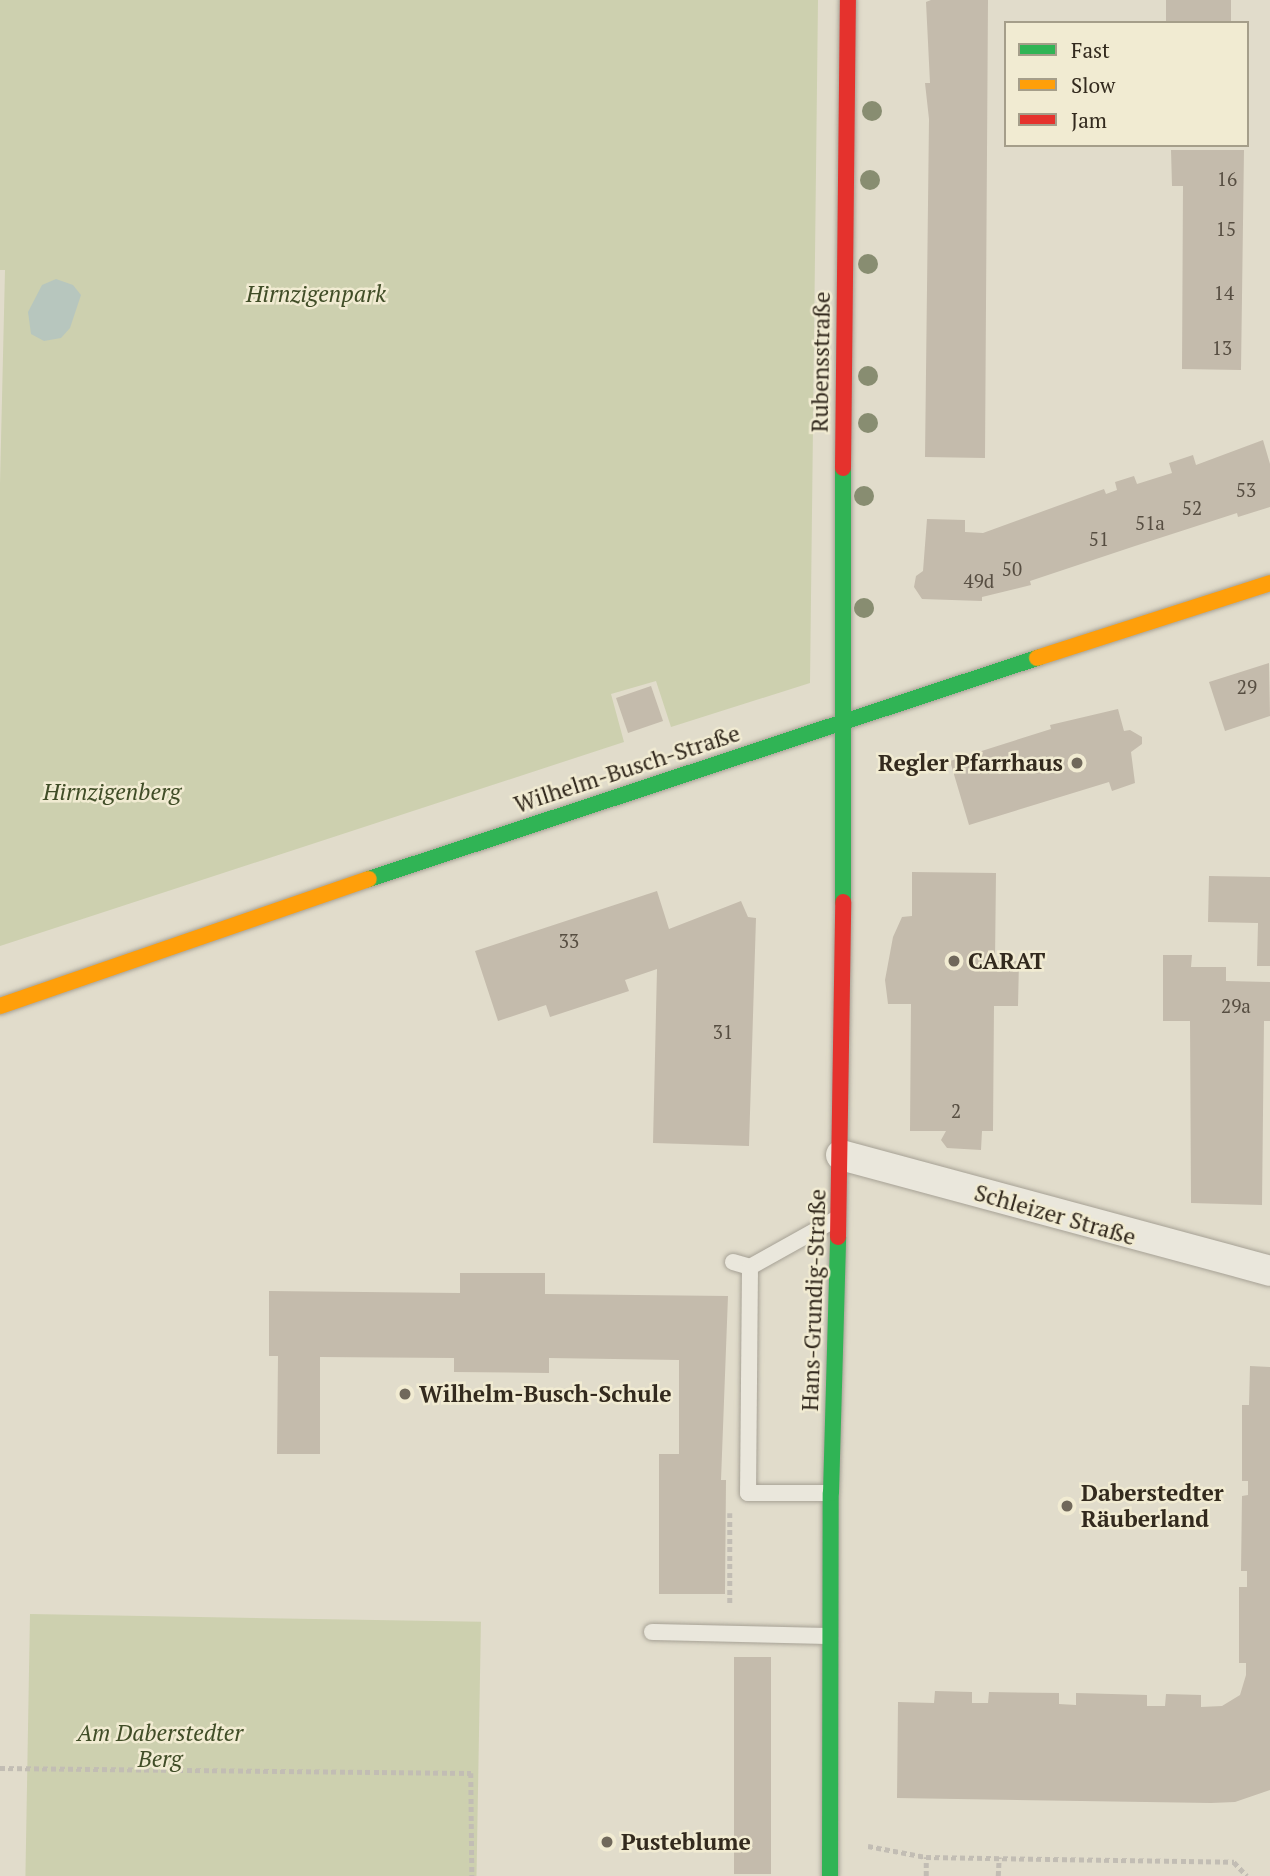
<!DOCTYPE html>
<html>
<head>
<meta charset="utf-8">
<style>
  body { margin:0 }
  #map { position:relative; width:1270px; height:1876px; overflow:hidden; background:#e1dccb; font-family:"PT Serif",serif }
  div>[style] { position:absolute }
  .green>* { inset:0; background:#cdd0af; transform-origin:0 0 }
  .water>* { inset:0; background:#b7c6be }
  .building>* { inset:0; background:#c4bbac; transform-origin:0 0 }
  .path>* { height:4.5px; margin-top:-2.25px; transform-origin:0; background:repeating-linear-gradient(90deg,#c2bdb4 0 5px,transparent 0 8.5px) }
  .roads { filter:drop-shadow(0 0 2px #a6a195) drop-shadow(0 0 2px #a6a195) }
  .lane>* { height:16px; margin:-8px; padding:0 8px; transform-origin:8px; border-radius:8px; background:#eae7dc }
  .street>* { height:30px; margin:-15px; padding:0 15px; transform-origin:15px; border-radius:15px; background:#eae7dc }
  .fast>* { height:16px; margin:-8px; padding:0 8px; transform-origin:8px; border-radius:8px; background:#30b455 }
  .slow>* { height:16px; margin:-8px; padding:0 8px; transform-origin:8px; border-radius:8px; background:#ff9f0a }
  .jam>* { height:16px; margin:-8px; padding:0 8px; transform-origin:8px; border-radius:8px; background:#e5322d }
  .trees>* { width:20px; height:20px; margin:-10px; border-radius:50%; background:#888d71 }
  .dots>* { width:19px; height:19px; translate:-50% -50%; box-sizing:border-box; border:4px solid #f1ebd2; border-radius:50% }
  span { translate:-50% -50%; white-space:nowrap; text-align:center; line-height:1.15; -webkit-text-stroke:5px #f1ebd2; paint-order:stroke }
  .number-label { font-size:19px; color:#574e42 }
  .number-label span { -webkit-text-stroke-width:0 }
  .park-label { font-size:23px; color:#404d27; font-style:italic }
  .street-label { font-size:23px; color:#332a1e }
  .poi-label { font-size:23px; color:#332a1e; font-weight:700 }
  .right { translate:-100% -50%; text-align:right }
  .left { translate:0 -50%; text-align:left }
  .legend { position:absolute; left:1004px; top:21px; width:245px; height:126px; box-sizing:border-box; background:#f1ebd2; border:2px solid #a59e8a; margin:0; padding:9px 12px; list-style:none; font-size:21px; color:#332a1e }
  .legend li { display:flex; align-items:center; gap:14px; height:35px }
  .legend b { width:35px; border:2px solid #a59e8a }
</style>
</head>
<body>
<div id="map">
  <div class="green">
    <div style="clip-path:polygon(0 0,818px 0,810px 683px,671px 727px,656px 681px,611px 694px,624px 742px,0 946px,0 484px,5px 270px,0 270px)"></div>
    <div style="left:30px;top:1614px;width:451px;height:262px;rotate:1deg"></div>
  </div>
  <div class="water">
    <div style="clip-path:polygon(56px 279px,73px 285px,81px 295px,70px 328px,61px 338px,44px 341px,31px 334px,28px 312px,42px 285px)"></div>
  </div>
  <div class="building">
    <div style="clip-path:polygon(931px 0,988px 0,985px 458px,925px 457px,929px 119px,925px 83px,930px 83px,926px 2px)"></div>
    <div style="left:1166px;top:0;width:65px;height:23px"></div>
    <div style="clip-path:polygon(1171px 150px,1244px 150px,1241px 370px,1182px 369px,1183px 186px,1172px 186px)"></div>
    <div style="clip-path:polygon(1263px 440px,1270px 464px,1270px 507px,1238px 517px,1237px 513px,1135px 546px,1030px 581px,1031px 585px,982px 597px,982px 601px,922px 599px,914px 587px,916px 576px,923px 571px,927px 519px,965px 520px,965px 532px,983px 533px,1104px 489px,1106px 494px,1117px 490px,1115px 482px,1134px 476px,1137px 484px,1172px 473px,1169px 463px,1193px 455px,1196px 465px)"></div>
    <div style="clip-path:polygon(1269px 663px,1270px 716px,1225px 731px,1209px 682px)"></div>
    <div style="left:651px;top:686px;width:37px;height:37px;rotate:71deg"></div>
    <div style="clip-path:polygon(1118px 709px,1124px 731px,1130px 730px,1142px 737px,1142px 744px,1131px 752px,1135px 783px,1112px 791px,1109px 782px,969px 825px,950px 761px,1051px 729px,1050px 725px)"></div>
    <div style="clip-path:polygon(912px 872px,996px 873px,995px 961px,1019px 961px,1018px 1006px,994px 1006px,993px 1131px,982px 1131px,981px 1150px,947px 1148px,941px 1140px,946px 1131px,910px 1131px,911px 1004px,888px 1004px,885px 980px,893px 937px,902px 917px,912px 916px)"></div>
    <div style="clip-path:polygon(1209px 876px,1270px 877px,1270px 966px,1257px 966px,1258px 923px,1208px 922px)"></div>
    <div style="clip-path:polygon(657px 891px,669px 929px,741px 901px,748px 917px,756px 918px,749px 1146px,653px 1143px,657px 969px,625px 980px,629px 991px,550px 1017px,546px 1005px,498px 1021px,475px 951px)"></div>
    <div style="clip-path:polygon(1163px 955px,1192px 955px,1191px 967px,1226px 967px,1226px 981px,1270px 982px,1270px 1021px,1264px 1021px,1262px 1205px,1191px 1203px,1190px 1021px,1163px 1021px)"></div>
    <div style="clip-path:polygon(460px 1273px,545px 1273px,545px 1294px,728px 1296px,721px 1480px,726px 1480px,725px 1594px,659px 1594px,659px 1454px,679px 1454px,679px 1360px,549px 1358px,549px 1373px,454px 1372px,454px 1358px,320px 1357px,320px 1454px,277px 1454px,278px 1356px,269px 1356px,269px 1291px,460px 1293px)"></div>
    <div style="clip-path:polygon(1250px 1366px,1270px 1367px,1270px 1790px,1235px 1802px,1211px 1803px,897px 1798px,898px 1702px,934px 1703px,935px 1691px,972px 1692px,972px 1703px,988px 1703px,989px 1692px,1059px 1693px,1059px 1704px,1076px 1705px,1076px 1693px,1147px 1695px,1147px 1706px,1165px 1706px,1166px 1694px,1201px 1695px,1201px 1707px,1222px 1706px,1240px 1695px,1246px 1675px,1246px 1663px,1239px 1663px,1239px 1587px,1247px 1587px,1247px 1571px,1241px 1571px,1242px 1496px,1248px 1495px,1248px 1481px,1242px 1481px,1242px 1405px,1249px 1405px)"></div>
    <div style="left:734px;top:1657px;width:37px;height:217px"></div>
  </div>
  <div class="path">
    <div style="left:730px;top:1513px;width:93px;rotate:90deg"></div>
    <div style="left:0;top:1768px;width:471px;rotate:0.6deg"></div>
    <div style="left:471px;top:1773px;width:103px;rotate:89.4deg"></div>
    <div style="left:868px;top:1846px;width:59px;rotate:10.7deg"></div>
    <div style="left:926px;top:1857px;width:308px;rotate:0.9deg"></div>
    <div style="left:1234px;top:1862px;width:19px;rotate:47deg"></div>
    <div style="left:926px;top:1876px;width:19px;rotate:-90deg"></div>
    <div style="left:998px;top:1876px;width:19px;rotate:-87deg"></div>
  </div>
  <div class="roads">
    <div class="lane">
      <div style="left:733px;top:1262px;width:18px;rotate:16deg"></div>
      <div style="left:750px;top:1267px;width:98px;rotate:-29.2deg"></div>
      <div style="left:750px;top:1267px;width:226px;rotate:90.5deg"></div>
      <div style="left:748px;top:1493px;width:83px"></div>
      <div style="left:652px;top:1632px;width:178px;rotate:1.3deg"></div>
    </div>
    <div class="street">
      <div style="left:841px;top:1155px;width:444px;rotate:15.1deg"></div>
    </div>
    <div class="fast">
      <div style="left:369px;top:879px;width:704px;rotate:-18.31deg"></div>
      <div style="left:843px;top:902px;width:434px;rotate:-90deg"></div>
      <div style="left:830px;top:1876px;width:383px;rotate:-89.9deg"></div>
      <div style="left:831px;top:1493px;width:256px;rotate:-88.4deg"></div>
    </div>
    <div class="slow">
      <div style="left:1037px;top:658px;width:245px;rotate:-17.8deg"></div>
      <div style="left:0;top:1006px;width:390px;rotate:-19deg"></div>
    </div>
    <div class="jam">
      <div style="left:843px;top:468px;width:468px;rotate:-89.4deg"></div>
      <div style="left:838px;top:1237px;width:335px;rotate:-89.1deg"></div>
    </div>
  </div>
  <div class="trees">
    <div style="left:872px;top:111px"></div>
    <div style="left:870px;top:180px"></div>
    <div style="left:868px;top:264px"></div>
    <div style="left:868px;top:376px"></div>
    <div style="left:868px;top:423px"></div>
    <div style="left:864px;top:496px"></div>
    <div style="left:864px;top:608px"></div>
  </div>
  <div class="dots">
    <div style="left:1077px;top:763px;background:#70685b"></div>
    <div style="left:954px;top:961px;background:#70685b"></div>
    <div style="left:405px;top:1394px;background:#70685b"></div>
    <div style="left:1067px;top:1506px;background:#70685b"></div>
    <div style="left:607px;top:1842px;background:#70685b"></div>
  </div>
  <div class="number-label">
    <span style="left:1227px;top:179px">16</span>
    <span style="left:1226px;top:229px">15</span>
    <span style="left:1224px;top:293px">14</span>
    <span style="left:1222px;top:348px">13</span>
    <span style="left:1246px;top:490px">53</span>
    <span style="left:1192px;top:508px">52</span>
    <span style="left:1150px;top:523px">51a</span>
    <span style="left:1099px;top:539px">51</span>
    <span style="left:1012px;top:569px">50</span>
    <span style="left:979px;top:581px">49d</span>
    <span style="left:1247px;top:687px">29</span>
    <span style="left:569px;top:941px">33</span>
    <span style="left:1236px;top:1006px">29a</span>
    <span style="left:723px;top:1032px">31</span>
    <span style="left:956px;top:1111px">2</span>
  </div>
  <div class="park-label">
    <span style="left:316px;top:294px">Hirnzigenpark</span>
    <span style="left:112px;top:792px">Hirnzigenberg</span>
    <span style="left:160px;top:1746px">Am Daberstedter<br>Berg</span>
  </div>
  <div class="street-label">
    <span style="left:821px;top:362px;rotate:-89deg">Rubensstraße</span>
    <span style="left:627px;top:769px;rotate:-18deg">Wilhelm-Busch-Straße</span>
    <span style="left:1055px;top:1215px;rotate:16deg">Schleizer Straße</span>
    <span style="left:814px;top:1300px;rotate:-88deg">Hans-Grundig-Straße</span>
  </div>
  <div class="poi-label">
    <span class="right" style="left:1063px;top:763px">Regler Pfarrhaus</span>
    <span class="left" style="left:968px;top:961px">CARAT</span>
    <span class="left" style="left:419px;top:1394px">Wilhelm-Busch-Schule</span>
    <span class="left" style="left:1081px;top:1506px">Daberstedter<br>Räuberland</span>
    <span class="left" style="left:621px;top:1842px">Pusteblume</span>
  </div>
  <ul class="legend">
  <li><b style="height:9px;background:#30b455"></b>Fast</li>
  <li><b style="height:9px;background:#ff9f0a"></b>Slow</li>
  <li><b style="height:9px;background:#e5322d"></b>Jam</li>
  </ul>
</div>
</body>
</html>
